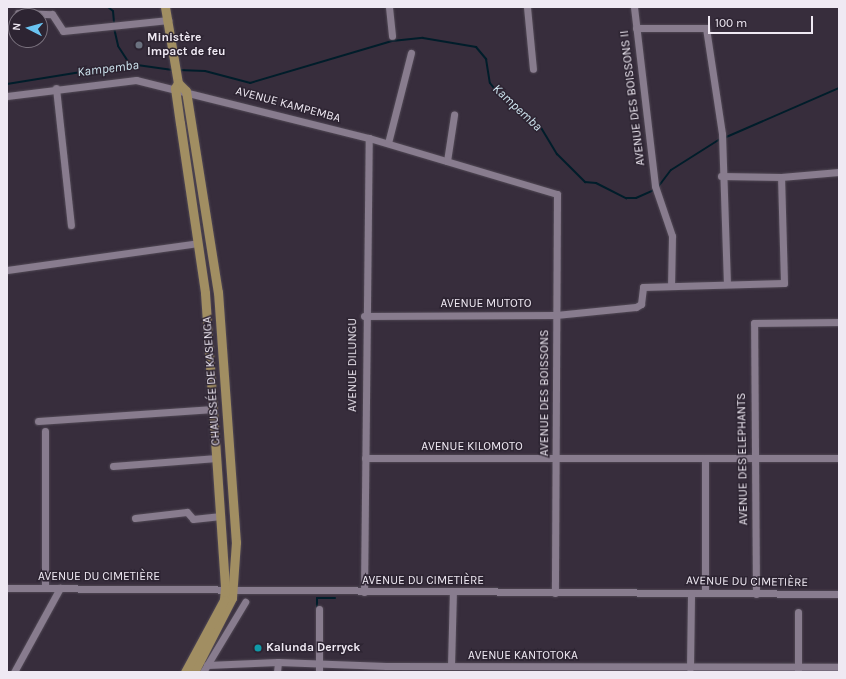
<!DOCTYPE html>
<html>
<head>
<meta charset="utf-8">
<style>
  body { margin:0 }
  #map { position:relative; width:846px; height:679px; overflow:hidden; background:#372d3c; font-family:Karla,sans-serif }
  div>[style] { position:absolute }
  .stream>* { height:2px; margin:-1px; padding:0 1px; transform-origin:1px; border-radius:1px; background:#001d2a }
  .roads { filter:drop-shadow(0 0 1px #514955) drop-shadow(0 0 1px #514955) }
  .minor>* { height:7px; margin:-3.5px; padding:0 3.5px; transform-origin:3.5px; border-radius:3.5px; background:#887c8e }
  .major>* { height:9px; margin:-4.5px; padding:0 4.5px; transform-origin:4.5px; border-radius:4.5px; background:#a18e62 }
  .dots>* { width:11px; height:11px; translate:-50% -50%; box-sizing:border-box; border:2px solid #2d2432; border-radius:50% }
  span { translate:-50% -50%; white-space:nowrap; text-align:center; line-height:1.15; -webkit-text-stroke:3px #2d2432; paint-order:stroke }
  .poi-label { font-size:12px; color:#efe9f3; font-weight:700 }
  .left { translate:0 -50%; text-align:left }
  .street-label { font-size:12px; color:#efe9f3 }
  .water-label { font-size:13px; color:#cfe5f0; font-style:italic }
  .frame { position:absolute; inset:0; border:8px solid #efe9f3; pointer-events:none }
  .north { position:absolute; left:8px; top:8px; width:40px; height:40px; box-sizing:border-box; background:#2d2432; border:1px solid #7b737f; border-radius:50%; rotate:276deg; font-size:11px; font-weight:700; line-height:16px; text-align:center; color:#efe9f3 }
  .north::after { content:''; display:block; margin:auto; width:14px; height:18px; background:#6ac3f1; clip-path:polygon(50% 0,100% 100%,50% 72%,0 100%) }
  .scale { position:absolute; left:708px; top:16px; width:105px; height:18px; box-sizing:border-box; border:2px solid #efe9f3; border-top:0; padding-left:5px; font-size:12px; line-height:14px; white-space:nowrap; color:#efe9f3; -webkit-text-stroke:3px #2d2432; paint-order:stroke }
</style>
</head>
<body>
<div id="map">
  <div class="stream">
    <div style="left:108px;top:7px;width:6px;rotate:39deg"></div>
    <div style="left:113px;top:11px;width:12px;rotate:85deg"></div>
    <div style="left:114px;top:28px;width:18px;rotate:77deg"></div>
    <div style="left:118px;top:46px;width:20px;rotate:57deg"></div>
    <div style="left:178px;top:70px;width:27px;rotate:2deg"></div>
    <div style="left:205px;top:71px;width:47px;rotate:14.9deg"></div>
    <div style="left:250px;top:83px;width:148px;rotate:-16.5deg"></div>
    <div style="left:392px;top:41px;width:31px;rotate:-6deg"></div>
    <div style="left:423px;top:38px;width:54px;rotate:9.6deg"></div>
    <div style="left:476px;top:47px;width:16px;rotate:50deg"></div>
    <div style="left:486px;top:59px;width:24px;rotate:81deg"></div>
    <div style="left:490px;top:83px;width:11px;rotate:52deg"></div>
    <div style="left:497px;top:92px;width:55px;rotate:38.3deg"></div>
    <div style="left:540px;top:126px;width:33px;rotate:59deg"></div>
    <div style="left:557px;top:154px;width:40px;rotate:45deg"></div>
    <div style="left:585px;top:182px;width:11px;rotate:5deg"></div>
    <div style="left:596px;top:183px;width:34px;rotate:27deg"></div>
    <div style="left:626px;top:198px;width:10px"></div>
    <div style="left:636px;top:198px;width:20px;rotate:-24deg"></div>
    <div style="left:7px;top:84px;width:125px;rotate:-9.2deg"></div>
    <div style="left:130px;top:64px;width:43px;rotate:7.9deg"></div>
    <div style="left:724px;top:138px;width:125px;rotate:-23.5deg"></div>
    <div style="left:658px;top:187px;width:21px;rotate:-53deg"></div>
    <div style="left:671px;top:170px;width:58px;rotate:-32.3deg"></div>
    <div style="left:317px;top:608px;width:10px;rotate:-90deg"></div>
    <div style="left:317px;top:598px;width:18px"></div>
  </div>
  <div class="roads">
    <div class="minor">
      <div style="left:389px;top:7px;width:29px;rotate:84deg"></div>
      <div style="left:527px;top:7px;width:62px;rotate:84.5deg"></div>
      <div style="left:634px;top:7px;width:180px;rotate:83.3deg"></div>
      <div style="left:655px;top:186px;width:53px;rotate:71.2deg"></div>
      <div style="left:672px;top:236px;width:50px;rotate:91.1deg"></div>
      <div style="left:18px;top:13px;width:34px;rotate:2deg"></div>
      <div style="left:52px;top:14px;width:20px;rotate:57deg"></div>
      <div style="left:63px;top:31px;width:106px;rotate:-6deg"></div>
      <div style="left:636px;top:28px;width:70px"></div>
      <div style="left:706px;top:28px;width:107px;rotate:81.4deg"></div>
      <div style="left:722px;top:134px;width:148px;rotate:88.1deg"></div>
      <div style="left:56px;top:88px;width:138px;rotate:83.8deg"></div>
      <div style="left:7px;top:96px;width:130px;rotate:-7.1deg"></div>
      <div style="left:136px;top:80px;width:240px;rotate:14deg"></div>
      <div style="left:369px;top:138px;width:196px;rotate:16.6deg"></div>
      <div style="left:557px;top:194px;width:399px;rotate:90.3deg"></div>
      <div style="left:388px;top:143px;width:93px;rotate:-75.7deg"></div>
      <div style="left:447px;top:161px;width:47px;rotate:-81.3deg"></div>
      <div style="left:721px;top:176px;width:60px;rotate:1deg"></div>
      <div style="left:781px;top:177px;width:58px;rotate:-4.9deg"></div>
      <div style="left:7px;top:270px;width:193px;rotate:-8deg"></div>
      <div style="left:364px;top:316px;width:192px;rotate:-0.3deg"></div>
      <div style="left:556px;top:315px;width:80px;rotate:-5.7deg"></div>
      <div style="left:636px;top:307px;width:6px;rotate:-31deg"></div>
      <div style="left:641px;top:304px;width:17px;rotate:-83deg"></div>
      <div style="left:643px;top:287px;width:141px;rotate:-1.6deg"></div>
      <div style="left:784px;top:283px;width:106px;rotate:-91.6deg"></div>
      <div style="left:38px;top:421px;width:176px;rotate:-3.9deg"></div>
      <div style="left:45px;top:431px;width:157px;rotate:90deg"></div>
      <div style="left:365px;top:458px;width:340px"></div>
      <div style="left:113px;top:466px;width:104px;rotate:-4.4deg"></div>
      <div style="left:135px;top:518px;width:52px;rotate:-6.6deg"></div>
      <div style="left:187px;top:512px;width:9px;rotate:49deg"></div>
      <div style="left:193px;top:519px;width:28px;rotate:-6deg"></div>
      <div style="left:7px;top:588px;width:832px;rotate:0.41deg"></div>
      <div style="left:364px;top:592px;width:454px;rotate:-89.4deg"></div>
      <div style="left:705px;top:593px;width:135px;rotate:-90deg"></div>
      <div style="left:705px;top:458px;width:134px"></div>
      <div style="left:756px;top:594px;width:271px;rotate:-90.4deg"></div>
      <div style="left:754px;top:323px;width:85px;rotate:-0.7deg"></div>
      <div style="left:207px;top:665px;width:71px;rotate:-2.4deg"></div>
      <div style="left:278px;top:662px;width:108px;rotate:2.1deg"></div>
      <div style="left:386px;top:666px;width:453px;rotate:0.1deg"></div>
      <div style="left:451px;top:666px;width:74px;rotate:-88.5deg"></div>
      <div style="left:690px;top:668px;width:75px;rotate:-89.2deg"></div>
      <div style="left:14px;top:672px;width:96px;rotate:-61.3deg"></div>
      <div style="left:203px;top:672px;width:82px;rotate:-59deg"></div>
      <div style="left:277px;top:672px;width:10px;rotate:-84deg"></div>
      <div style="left:319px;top:672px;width:63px;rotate:-90deg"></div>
      <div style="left:798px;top:672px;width:60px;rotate:-90deg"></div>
    </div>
    <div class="major">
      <div style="left:165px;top:7px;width:77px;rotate:80.3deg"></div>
      <div style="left:178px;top:83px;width:11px;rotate:45deg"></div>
      <div style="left:186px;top:91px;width:204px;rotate:81deg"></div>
      <div style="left:218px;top:292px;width:251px;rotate:85.9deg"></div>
      <div style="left:236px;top:542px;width:56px;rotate:94.1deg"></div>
      <div style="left:232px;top:598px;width:83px;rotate:117.2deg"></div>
      <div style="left:178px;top:83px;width:6px;rotate:121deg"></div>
      <div style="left:175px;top:88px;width:35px;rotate:82deg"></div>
      <div style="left:180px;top:123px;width:172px;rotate:81.6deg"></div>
      <div style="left:205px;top:293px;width:296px;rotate:86.1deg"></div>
      <div style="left:225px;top:588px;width:12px;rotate:95deg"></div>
      <div style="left:224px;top:600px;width:82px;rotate:118.4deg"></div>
    </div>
  </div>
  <div class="dots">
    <div style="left:139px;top:45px;background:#6b7280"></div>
    <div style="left:258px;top:648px;background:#0f9aa8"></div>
  </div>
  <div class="poi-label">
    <span class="left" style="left:147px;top:45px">Ministère<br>Impact de feu</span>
    <span class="left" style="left:266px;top:648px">Kalunda Derryck</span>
  </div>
  <div class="street-label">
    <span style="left:633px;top:98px;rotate:-97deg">AVENUE DES BOISSONS II</span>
    <span style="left:288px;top:105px;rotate:15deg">AVENUE KAMPEMBA</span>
    <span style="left:486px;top:304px">AVENUE MUTOTO</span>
    <span style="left:353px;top:365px;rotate:-90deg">AVENUE DILUNGU</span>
    <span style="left:212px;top:381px;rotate:-94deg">CHAUSSÉE DE KASENGA</span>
    <span style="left:545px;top:393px;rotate:-90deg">AVENUE DES BOISSONS</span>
    <span style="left:472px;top:447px">AVENUE KILOMOTO</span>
    <span style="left:743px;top:459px;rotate:-91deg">AVENUE DES ELEPHANTS</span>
    <span style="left:99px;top:577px">AVENUE DU CIMETIÈRE</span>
    <span style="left:423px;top:581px">AVENUE DU CIMETIÈRE</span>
    <span style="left:747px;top:582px;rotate:1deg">AVENUE DU CIMETIÈRE</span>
    <span style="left:523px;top:656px">AVENUE KANTOTOKA</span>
  </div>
  <div class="water-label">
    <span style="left:108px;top:69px;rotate:-7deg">Kampemba</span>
    <span style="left:517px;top:108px;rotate:43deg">Kampemba</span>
  </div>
  <div class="frame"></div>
  <div class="north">N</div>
  <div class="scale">100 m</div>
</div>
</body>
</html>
